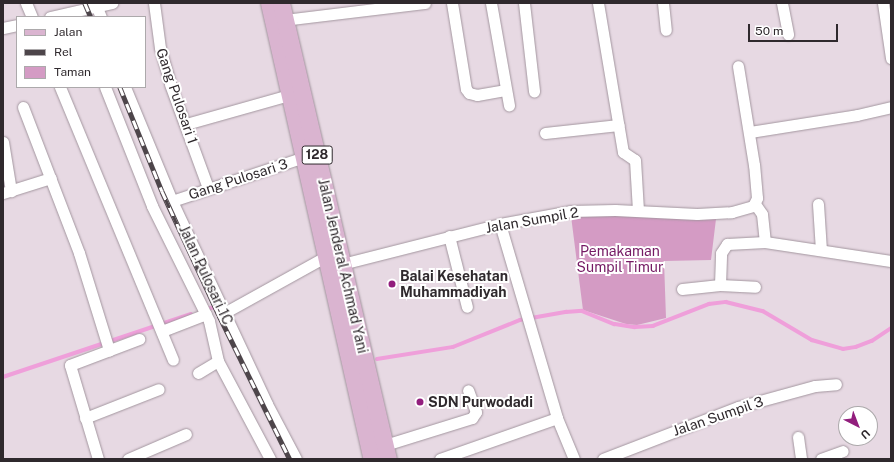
<!DOCTYPE html>
<html>
<head>
<meta charset="utf-8">
<style>
  body { margin:0 }
  #map { position:relative; width:894px; height:462px; overflow:hidden; background:#e7d9e3; font-family:"Public Sans",sans-serif }
  div>[style] { position:absolute }
  .green>* { inset:0; background:#d49bc4 }
  .stream>* { height:3.5px; margin:-1.75px; padding:0 1.75px; transform-origin:1.75px; border-radius:1.75px; background:#ef9fda }
  .roads { filter:drop-shadow(0 0 1px #a3969f) drop-shadow(0 0 1px #a3969f) }
  .street>* { height:11px; margin:-5.5px; padding:0 5.5px; transform-origin:5.5px; border-radius:5.5px; background:#fff }
  .primary>* { height:17px; margin:-8.5px; padding:0 8.5px; transform-origin:8.5px; border-radius:8.5px; background:#dab4d0 }
  .rail>* { height:4.5px; margin-top:-2.25px; transform-origin:0; background:repeating-linear-gradient(90deg,#fff 0 9px,#4d454a 0 18px); box-sizing:border-box; border-block:1px solid #4d454a }
  .dots>* { width:11px; height:11px; translate:-50% -50%; box-sizing:border-box; border:2px solid #fff; border-radius:50% }
  span { translate:-50% -50%; white-space:nowrap; text-align:center; line-height:1.15; -webkit-text-stroke:4px #fff; paint-order:stroke }
  .shield-label span { padding:1px 3px; background:#fff; border:1px solid; border-radius:3px; -webkit-text-stroke-width:0 }
  .shield-label { font-size:13px; color:#2f292d; font-weight:700 }
  .street-label { font-size:14px; color:#2f292d }
  .park-label { font-size:14px; color:#751a64 }
  .poi-label { font-size:14px; color:#2f292d; font-weight:700 }
  .left { translate:0 -50%; text-align:left }
  .frame { position:absolute; inset:0; border:4px solid #2f292d; pointer-events:none }
  .legend { position:absolute; left:16px; top:16px; width:130px; height:72px; box-sizing:border-box; background:#fff; border:1px solid #aca9ab; margin:0; padding:5px 7px; list-style:none; font-size:12px; color:#2f292d }
  .legend li { display:flex; align-items:center; gap:8px; height:20px }
  .legend b { width:20px; border:1px solid #aca9ab }
  .north { position:absolute; left:838px; top:406px; width:40px; height:40px; box-sizing:border-box; background:#fff; border:1px solid #aca9ab; border-radius:50%; rotate:138deg; font-size:11px; font-weight:700; line-height:16px; text-align:center; color:#2f292d }
  .north::after { content:''; display:block; margin:auto; width:14px; height:18px; background:#921e7d; clip-path:polygon(50% 0,100% 100%,50% 72%,0 100%) }
  .scale { position:absolute; left:748px; top:24px; width:90px; height:18px; box-sizing:border-box; border:2px solid #2f292d; border-top:0; padding-left:5px; font-size:12px; line-height:14px; white-space:nowrap; color:#2f292d; -webkit-text-stroke:3px #fff; paint-order:stroke }
</style>
</head>
<body>
<div id="map">
  <div class="green">
    <div style="clip-path:polygon(616px 214px,716px 219px,711px 260px,664px 261px,666px 318px,637px 325px,626px 324px,583px 310px,571px 216px)"></div>
  </div>
  <div class="stream">
    <div style="left:210px;top:308px;width:11px;rotate:-5deg"></div>
    <div style="left:377px;top:359px;width:77px;rotate:-9deg"></div>
    <div style="left:453px;top:347px;width:72px;rotate:-21.9deg"></div>
    <div style="left:520px;top:320px;width:47px;rotate:-9.9deg"></div>
    <div style="left:566px;top:312px;width:16px;rotate:-4deg"></div>
    <div style="left:582px;top:311px;width:35px;rotate:22deg"></div>
    <div style="left:615px;top:324px;width:20px;rotate:9deg"></div>
    <div style="left:635px;top:327px;width:18px;rotate:-3deg"></div>
    <div style="left:653px;top:326px;width:60px;rotate:-21.4deg"></div>
    <div style="left:709px;top:304px;width:17px;rotate:-7deg"></div>
    <div style="left:726px;top:302px;width:38px;rotate:14deg"></div>
    <div style="left:763px;top:311px;width:57px;rotate:30.6deg"></div>
    <div style="left:812px;top:340px;width:32px;rotate:16deg"></div>
    <div style="left:843px;top:349px;width:13px;rotate:-9deg"></div>
    <div style="left:856px;top:347px;width:17px;rotate:-21deg"></div>
    <div style="left:872px;top:341px;width:23px;rotate:-34deg"></div>
    <div style="left:3px;top:377px;width:198px;rotate:-18.5deg"></div>
  </div>
  <div class="roads">
    <div class="street">
      <div style="left:26px;top:3px;width:15px;rotate:67deg"></div>
      <div style="left:95px;top:3px;width:15px;rotate:67deg"></div>
      <div style="left:154px;top:3px;width:45px;rotate:82.4deg"></div>
      <div style="left:160px;top:48px;width:37px;rotate:74deg"></div>
      <div style="left:170px;top:84px;width:111px;rotate:69.9deg"></div>
      <div style="left:452px;top:3px;width:87px;rotate:80.8deg"></div>
      <div style="left:466px;top:89px;width:5px;rotate:53deg"></div>
      <div style="left:469px;top:93px;width:8px;rotate:14deg"></div>
      <div style="left:477px;top:95px;width:28px;rotate:-10deg"></div>
      <div style="left:491px;top:3px;width:104px;rotate:80deg"></div>
      <div style="left:524px;top:3px;width:89px;rotate:83.5deg"></div>
      <div style="left:598px;top:3px;width:151px;rotate:80.5deg"></div>
      <div style="left:623px;top:152px;width:14px;rotate:34deg"></div>
      <div style="left:635px;top:160px;width:51px;rotate:86.6deg"></div>
      <div style="left:663px;top:3px;width:27px;rotate:84deg"></div>
      <div style="left:782px;top:3px;width:32px;rotate:79deg"></div>
      <div style="left:883px;top:3px;width:56px;rotate:81.7deg"></div>
      <div style="left:50px;top:17px;width:64px;rotate:-12.7deg"></div>
      <div style="left:284px;top:20px;width:142px;rotate:-6.9deg"></div>
      <div style="left:3px;top:28px;width:14px;rotate:-12deg"></div>
      <div style="left:60px;top:87px;width:295px;rotate:67.5deg"></div>
      <div style="left:105px;top:87px;width:128px;rotate:68.4deg"></div>
      <div style="left:152px;top:206px;width:128px;rotate:63.6deg"></div>
      <div style="left:209px;top:321px;width:41px;rotate:77.3deg"></div>
      <div style="left:218px;top:361px;width:111px;rotate:62deg"></div>
      <div style="left:125px;top:87px;width:123px;rotate:67.6deg"></div>
      <div style="left:172px;top:201px;width:224px;rotate:64.9deg"></div>
      <div style="left:267px;top:404px;width:62px;rotate:62.2deg"></div>
      <div style="left:23px;top:107px;width:156px;rotate:69deg"></div>
      <div style="left:79px;top:253px;width:102px;rotate:72.8deg"></div>
      <div style="left:186px;top:124px;width:107px;rotate:-15.7deg"></div>
      <div style="left:750px;top:132px;width:108px;rotate:-9deg"></div>
      <div style="left:857px;top:115px;width:35px;rotate:-13deg"></div>
      <div style="left:545px;top:133px;width:74px;rotate:-6.2deg"></div>
      <div style="left:3px;top:142px;width:50px;rotate:80.7deg"></div>
      <div style="left:3px;top:193px;width:50px;rotate:-17.4deg"></div>
      <div style="left:172px;top:201px;width:139px;rotate:-18.4deg"></div>
      <div style="left:755px;top:204px;width:12px;rotate:55deg"></div>
      <div style="left:762px;top:214px;width:28px;rotate:84deg"></div>
      <div style="left:818px;top:204px;width:46px;rotate:86.3deg"></div>
      <div style="left:500px;top:224px;width:202px;rotate:73.6deg"></div>
      <div style="left:557px;top:418px;width:44px;rotate:67.5deg"></div>
      <div style="left:449px;top:236px;width:73px;rotate:75.8deg"></div>
      <div style="left:342px;top:264px;width:163px;rotate:-14.2deg"></div>
      <div style="left:500px;top:224px;width:71px;rotate:-10.5deg"></div>
      <div style="left:570px;top:211px;width:45px;rotate:-1.3deg"></div>
      <div style="left:615px;top:210px;width:82px;rotate:2.8deg"></div>
      <div style="left:697px;top:214px;width:35px;rotate:-3deg"></div>
      <div style="left:732px;top:212px;width:22px;rotate:-16deg"></div>
      <div style="left:753px;top:206px;width:9px;rotate:-63deg"></div>
      <div style="left:757px;top:198px;width:33px;rotate:-95deg"></div>
      <div style="left:754px;top:165px;width:100px;rotate:-99.2deg"></div>
      <div style="left:720px;top:285px;width:32px;rotate:-88deg"></div>
      <div style="left:721px;top:253px;width:11px;rotate:-56deg"></div>
      <div style="left:727px;top:244px;width:38px;rotate:-3deg"></div>
      <div style="left:765px;top:242px;width:127px;rotate:8.6deg"></div>
      <div style="left:682px;top:289px;width:38px;rotate:-6deg"></div>
      <div style="left:720px;top:285px;width:35px;rotate:3deg"></div>
      <div style="left:224px;top:313px;width:118px;rotate:-29deg"></div>
      <div style="left:162px;top:331px;width:47px;rotate:-21.1deg"></div>
      <div style="left:198px;top:373px;width:23px;rotate:-31deg"></div>
      <div style="left:85px;top:418px;width:79px;rotate:-21.4deg"></div>
      <div style="left:798px;top:437px;width:22px;rotate:82deg"></div>
      <div style="left:385px;top:445px;width:91px;rotate:-17.2deg"></div>
      <div style="left:472px;top:418px;width:7px;rotate:-56deg"></div>
      <div style="left:476px;top:412px;width:23px;rotate:-110deg"></div>
      <div style="left:98px;top:459px;width:98px;rotate:-106.6deg"></div>
      <div style="left:70px;top:365px;width:74px;rotate:-20.6deg"></div>
      <div style="left:128px;top:459px;width:63px;rotate:-23.3deg"></div>
      <div style="left:440px;top:459px;width:124px;rotate:-19.3deg"></div>
      <div style="left:603px;top:459px;width:145px;rotate:-21.1deg"></div>
      <div style="left:738px;top:407px;width:80px;rotate:-15.3deg"></div>
      <div style="left:815px;top:386px;width:21px;rotate:-5deg"></div>
      <div style="left:821px;top:459px;width:23px;rotate:-20deg"></div>
    </div>
    <div class="primary">
      <div style="left:269px;top:3px;width:467px;rotate:77.3deg"></div>
      <div style="left:281px;top:3px;width:468px;rotate:76.8deg"></div>
    </div>
  </div>
  <div class="rail">
    <div style="left:85px;top:3px;width:15px;rotate:67deg"></div>
    <div style="left:120px;top:87px;width:112px;rotate:68deg"></div>
    <div style="left:162px;top:191px;width:136px;rotate:65.3deg"></div>
    <div style="left:219px;top:315px;width:161px;rotate:63.8deg"></div>
  </div>
  <div class="dots">
    <div style="left:392px;top:284px;background:#921e7d"></div>
    <div style="left:420px;top:402px;background:#921e7d"></div>
  </div>
  <div class="shield-label">
    <span style="left:317px;top:155px">128</span>
  </div>
  <div class="street-label">
    <span style="left:177px;top:96px;rotate:71deg">Gang Pulosari 1</span>
    <span style="left:238px;top:179px;rotate:-18deg">Gang Pulosari 3</span>
    <span style="left:532px;top:220px;rotate:-10deg">Jalan Sumpil 2</span>
    <span style="left:343px;top:266px;rotate:77deg">Jalan Jenderal Achmad Yani</span>
    <span style="left:206px;top:275px;rotate:65deg">Jalan Pulosari 1C</span>
    <span style="left:718px;top:416px;rotate:-19deg">Jalan Sumpil 3</span>
  </div>
  <div class="park-label">
    <span style="left:620px;top:259px">Pemakaman<br>Sumpil Timur</span>
  </div>
  <div class="poi-label">
    <span class="left" style="left:400px;top:284px">Balai Kesehatan<br>Muhammadiyah</span>
    <span class="left" style="left:428px;top:402px">SDN Purwodadi</span>
  </div>
  <div class="frame"></div>
  <ul class="legend">
  <li><b style="height:5px;background:#dab4d0"></b>Jalan</li>
  <li><b style="height:5px;background:#4d454a"></b>Rel</li>
  <li><b style="height:11px;background:#d49bc4"></b>Taman</li>
  </ul>
  <div class="north">U</div>
  <div class="scale">50 m</div>
</div>
</body>
</html>
